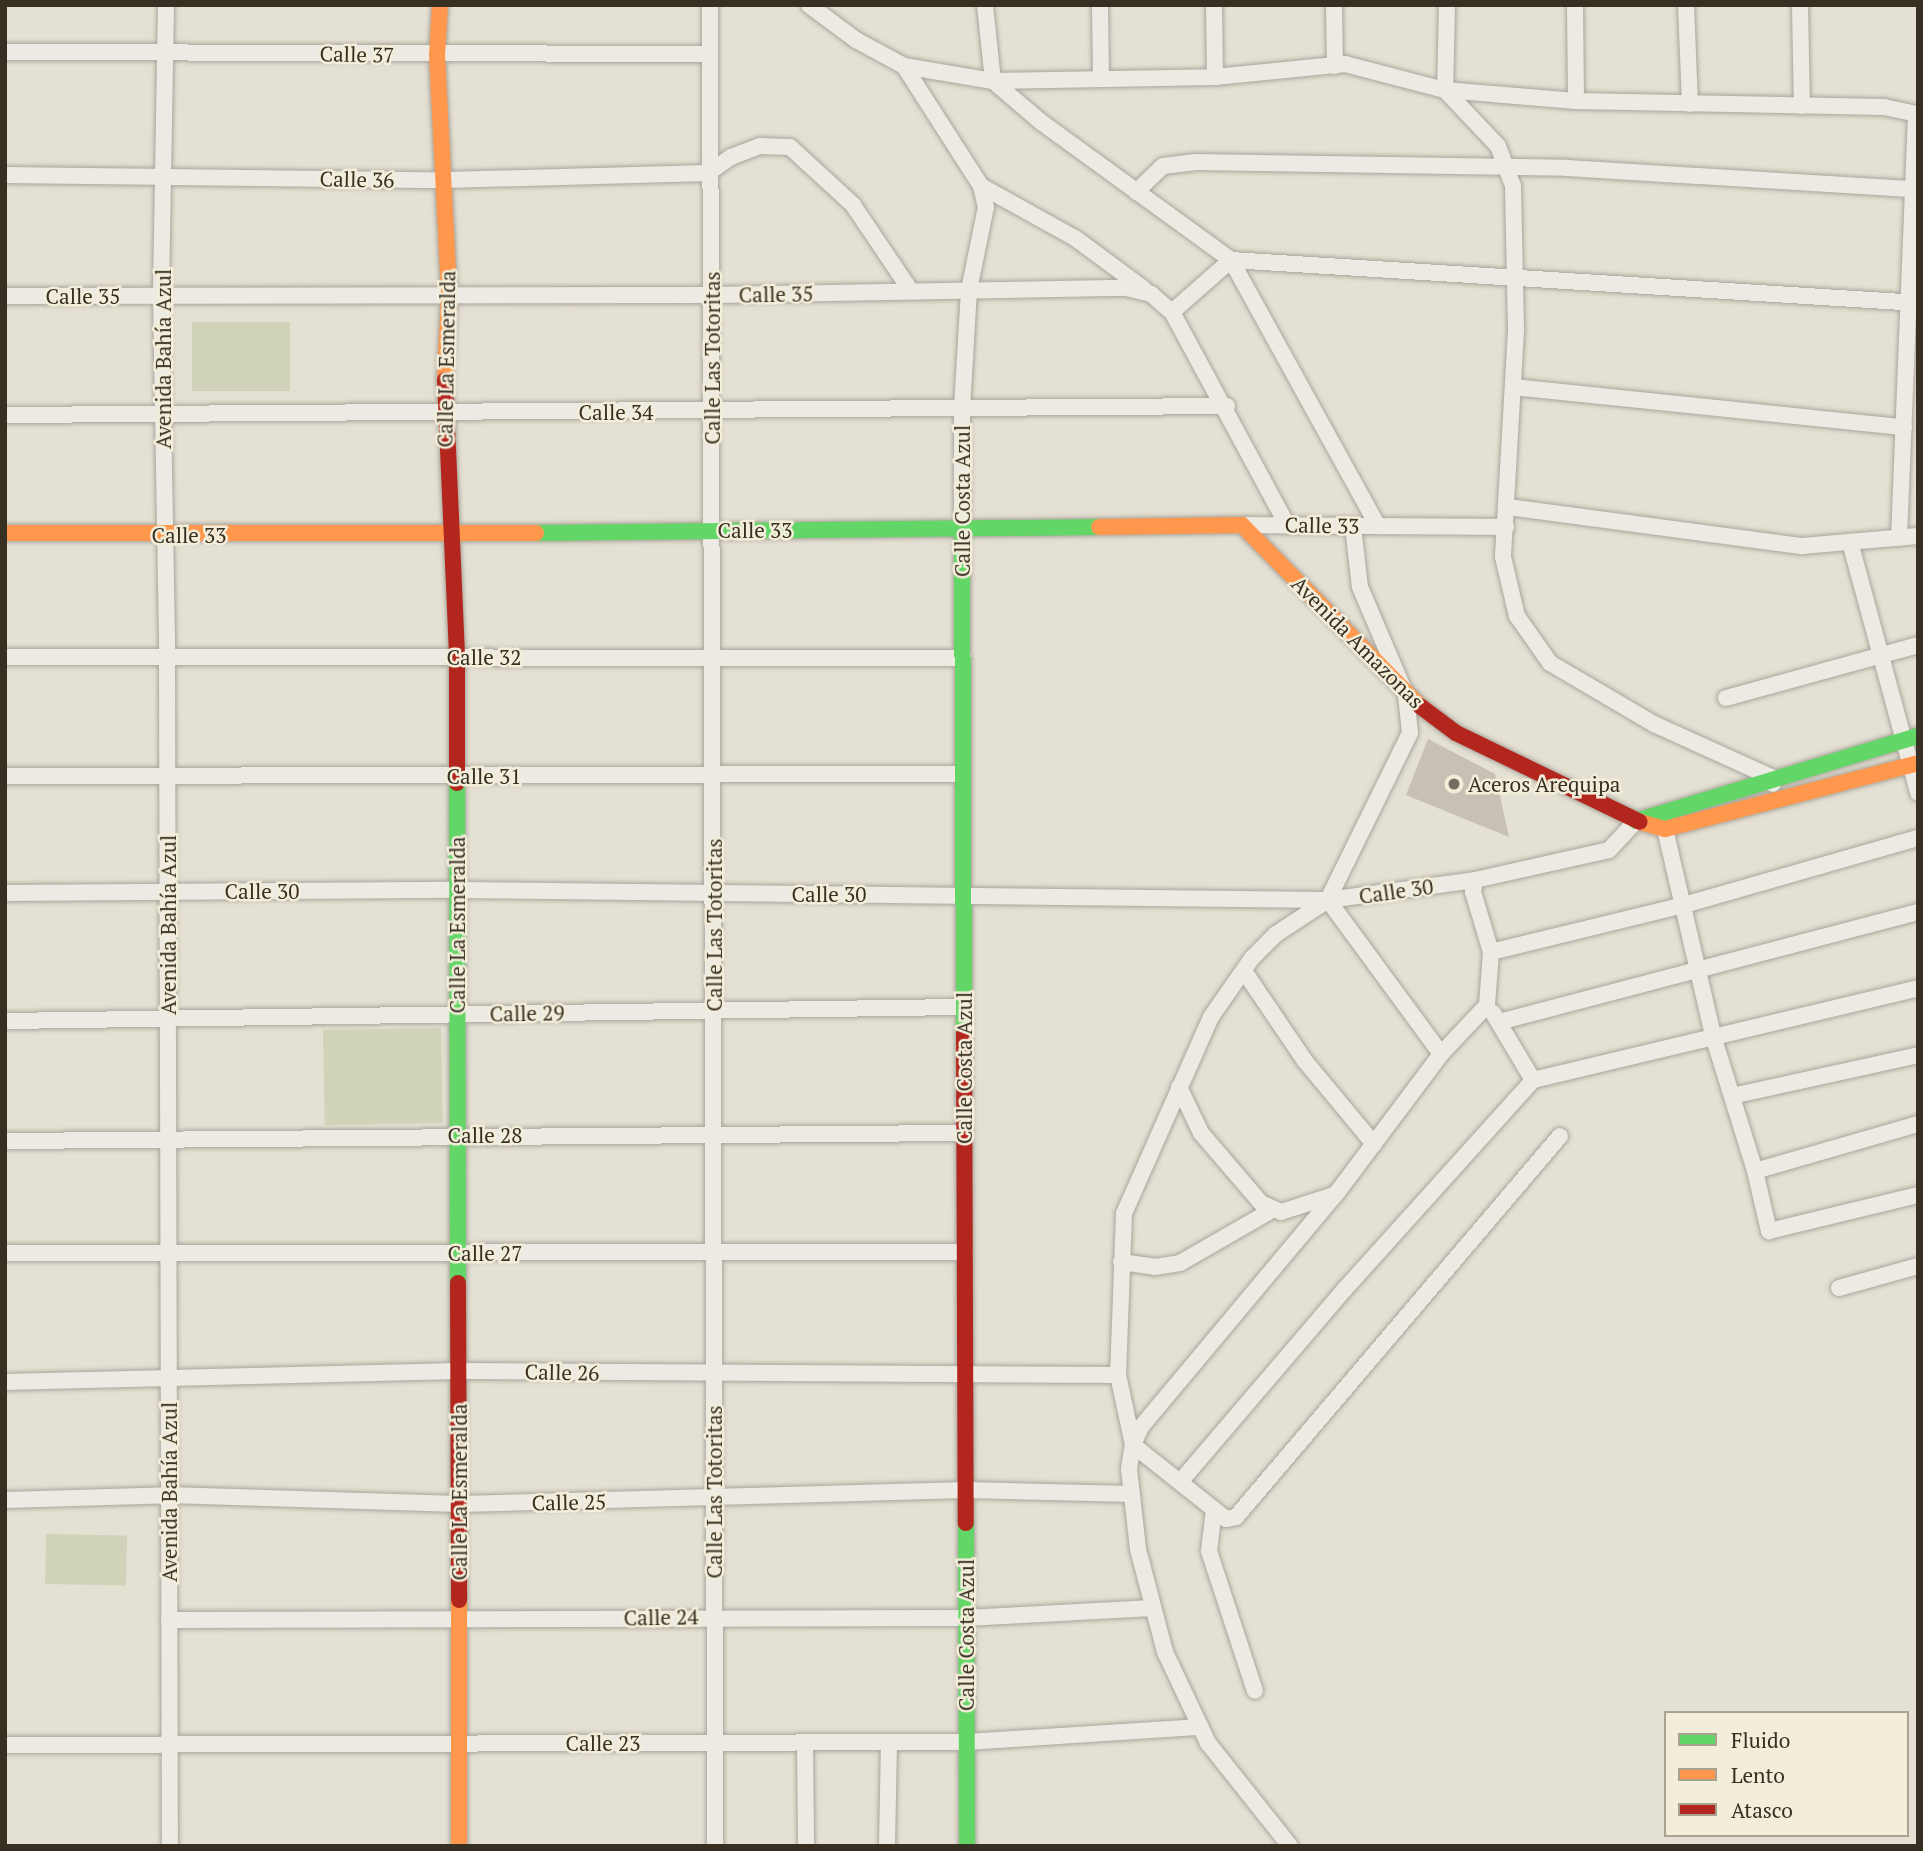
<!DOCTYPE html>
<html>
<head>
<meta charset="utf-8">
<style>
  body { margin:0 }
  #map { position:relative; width:1923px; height:1851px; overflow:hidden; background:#e4e0d3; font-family:"PT Serif",serif }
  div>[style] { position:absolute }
  .green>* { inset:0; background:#d0d3b7; transform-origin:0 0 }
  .building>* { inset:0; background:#c7c0b4 }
  .roads { filter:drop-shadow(0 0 2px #aaa59b) drop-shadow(0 0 2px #aaa59b) }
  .street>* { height:16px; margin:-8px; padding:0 8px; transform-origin:8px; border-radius:8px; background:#eceae3 }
  .fast>* { height:16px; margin:-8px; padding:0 8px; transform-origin:8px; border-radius:8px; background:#63d668 }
  .slow>* { height:16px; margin:-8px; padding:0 8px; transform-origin:8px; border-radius:8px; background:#ff974d }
  .jam>* { height:16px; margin:-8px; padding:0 8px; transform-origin:8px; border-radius:8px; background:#b3261e }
  .dots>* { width:19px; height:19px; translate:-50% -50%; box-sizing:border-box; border:4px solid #f3eeda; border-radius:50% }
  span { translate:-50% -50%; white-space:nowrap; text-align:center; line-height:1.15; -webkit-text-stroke:5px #f3eeda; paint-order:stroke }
  .street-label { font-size:21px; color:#382f23 }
  .poi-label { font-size:21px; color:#382f23 }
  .left { translate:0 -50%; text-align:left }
  .frame { position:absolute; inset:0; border:7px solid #382f23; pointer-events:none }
  .legend { position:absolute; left:1664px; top:1711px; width:245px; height:126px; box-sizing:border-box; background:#f3eeda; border:2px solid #a8a291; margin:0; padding:9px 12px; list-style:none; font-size:21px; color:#382f23 }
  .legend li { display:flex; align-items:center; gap:14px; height:35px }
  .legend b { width:35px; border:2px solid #a8a291 }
</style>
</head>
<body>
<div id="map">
  <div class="green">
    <div style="left:192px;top:322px;width:98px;height:69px"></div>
    <div style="left:441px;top:1028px;width:95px;height:118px;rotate:89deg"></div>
    <div style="left:46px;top:1534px;width:81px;height:50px;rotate:1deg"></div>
  </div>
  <div class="building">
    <div style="clip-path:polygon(1428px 739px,1495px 774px,1509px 837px,1406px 795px)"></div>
  </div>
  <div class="roads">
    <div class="street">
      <div style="left:166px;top:5px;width:291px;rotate:91deg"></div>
      <div style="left:161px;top:296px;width:361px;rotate:89deg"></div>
      <div style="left:167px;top:657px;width:1189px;rotate:89.86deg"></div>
      <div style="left:710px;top:5px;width:1841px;rotate:89.84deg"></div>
      <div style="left:809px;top:5px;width:59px;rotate:36.7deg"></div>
      <div style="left:856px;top:40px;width:55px;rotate:28.4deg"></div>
      <div style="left:904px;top:66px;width:90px;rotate:9.6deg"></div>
      <div style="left:993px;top:81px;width:222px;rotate:-1deg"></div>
      <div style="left:1215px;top:77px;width:131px;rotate:-5.7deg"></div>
      <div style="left:1345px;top:64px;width:103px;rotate:14.6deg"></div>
      <div style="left:1445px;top:90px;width:131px;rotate:4.8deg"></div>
      <div style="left:1576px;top:101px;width:308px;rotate:1.1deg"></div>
      <div style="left:1884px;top:107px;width:35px;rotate:12deg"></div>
      <div style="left:985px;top:5px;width:76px;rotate:84deg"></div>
      <div style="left:993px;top:81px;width:63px;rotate:40.5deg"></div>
      <div style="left:1041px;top:122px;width:235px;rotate:36deg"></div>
      <div style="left:1231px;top:260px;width:304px;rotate:61.1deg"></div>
      <div style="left:1100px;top:5px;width:74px;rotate:89.2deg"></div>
      <div style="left:1214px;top:5px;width:72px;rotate:89.2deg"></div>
      <div style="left:1334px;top:5px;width:61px;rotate:89.1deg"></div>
      <div style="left:1447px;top:5px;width:85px;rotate:91.3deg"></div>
      <div style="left:1445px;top:90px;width:77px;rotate:46.6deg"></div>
      <div style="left:1498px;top:146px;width:43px;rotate:69.4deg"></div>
      <div style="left:1513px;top:186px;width:144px;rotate:88.8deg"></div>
      <div style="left:1516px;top:330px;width:227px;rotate:93.3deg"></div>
      <div style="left:1503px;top:557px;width:61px;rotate:76.7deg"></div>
      <div style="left:1517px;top:616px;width:57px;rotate:54.9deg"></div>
      <div style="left:1550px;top:663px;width:121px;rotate:30.4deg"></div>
      <div style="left:1654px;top:724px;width:128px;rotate:24.4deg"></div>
      <div style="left:1771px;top:777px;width:7px;rotate:74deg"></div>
      <div style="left:1575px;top:5px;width:96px;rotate:89.4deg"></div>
      <div style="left:1686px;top:5px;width:99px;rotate:87.7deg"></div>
      <div style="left:1800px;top:5px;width:101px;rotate:88.9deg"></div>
      <div style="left:5px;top:52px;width:704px;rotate:0.16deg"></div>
      <div style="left:904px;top:66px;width:143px;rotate:57.3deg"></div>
      <div style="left:981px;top:186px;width:22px;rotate:77deg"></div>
      <div style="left:986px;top:207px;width:85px;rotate:101.6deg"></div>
      <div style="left:969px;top:290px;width:117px;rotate:93.4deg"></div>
      <div style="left:962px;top:407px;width:122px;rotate:90deg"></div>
      <div style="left:5px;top:175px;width:440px;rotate:0.7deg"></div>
      <div style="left:445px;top:180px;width:263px;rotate:-1.5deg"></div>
      <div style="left:708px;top:173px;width:28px;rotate:-35deg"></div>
      <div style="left:731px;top:157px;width:31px;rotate:-21deg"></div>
      <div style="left:760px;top:146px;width:30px;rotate:2deg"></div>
      <div style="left:790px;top:147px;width:86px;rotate:42.6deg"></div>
      <div style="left:853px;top:205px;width:104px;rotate:56deg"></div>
      <div style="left:981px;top:186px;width:107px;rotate:29deg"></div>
      <div style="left:1075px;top:238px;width:86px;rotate:36.5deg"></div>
      <div style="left:1136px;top:192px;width:37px;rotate:-44deg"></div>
      <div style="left:1163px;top:166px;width:31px;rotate:-7deg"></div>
      <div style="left:1194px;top:162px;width:373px;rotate:0.9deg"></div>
      <div style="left:1567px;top:168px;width:347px;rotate:3.5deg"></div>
      <div style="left:5px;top:296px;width:708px;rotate:-0.08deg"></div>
      <div style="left:713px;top:295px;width:413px;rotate:-1deg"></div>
      <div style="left:1126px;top:288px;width:26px;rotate:13deg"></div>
      <div style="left:1151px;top:294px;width:28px;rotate:41deg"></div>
      <div style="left:1172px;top:312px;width:242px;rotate:61.6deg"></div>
      <div style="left:1172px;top:312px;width:79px;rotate:-41.4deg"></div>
      <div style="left:1231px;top:260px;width:688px;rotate:3.58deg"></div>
      <div style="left:1514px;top:387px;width:392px;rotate:5.9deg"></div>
      <div style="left:5px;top:415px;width:1222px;rotate:-0.42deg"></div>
      <div style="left:1508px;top:507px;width:297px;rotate:7.6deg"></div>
      <div style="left:1802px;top:546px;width:116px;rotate:-4.9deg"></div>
      <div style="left:1242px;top:525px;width:264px;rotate:0.4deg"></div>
      <div style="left:1353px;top:526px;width:61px;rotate:83.5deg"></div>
      <div style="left:1360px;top:587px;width:117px;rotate:66.9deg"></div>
      <div style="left:1406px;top:695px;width:38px;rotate:84deg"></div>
      <div style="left:1410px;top:733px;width:186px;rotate:116.2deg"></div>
      <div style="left:1328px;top:900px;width:62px;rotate:146.8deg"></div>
      <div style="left:1276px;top:934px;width:34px;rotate:135deg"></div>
      <div style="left:1252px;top:958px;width:72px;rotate:124.8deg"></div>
      <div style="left:1211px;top:1017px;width:214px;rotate:113.9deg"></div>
      <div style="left:1124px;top:1213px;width:162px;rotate:92.1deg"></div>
      <div style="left:1118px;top:1375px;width:72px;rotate:77.9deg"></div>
      <div style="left:1133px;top:1445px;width:119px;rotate:38.5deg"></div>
      <div style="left:1226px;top:1519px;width:10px;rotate:-11deg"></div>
      <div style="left:1236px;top:1517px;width:500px;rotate:-49.62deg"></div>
      <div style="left:1899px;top:538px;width:424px;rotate:-87.7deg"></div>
      <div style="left:1850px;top:542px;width:260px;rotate:74.8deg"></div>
      <div style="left:5px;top:657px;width:958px;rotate:0.06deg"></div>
      <div style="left:1726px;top:698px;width:199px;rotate:-15.4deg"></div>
      <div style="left:5px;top:776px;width:958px;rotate:-0.12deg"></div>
      <div style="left:1665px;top:829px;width:216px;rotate:76.9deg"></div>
      <div style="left:1714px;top:1039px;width:138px;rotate:72.7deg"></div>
      <div style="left:1755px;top:1171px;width:62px;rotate:76.9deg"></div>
      <div style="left:1769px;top:1231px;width:153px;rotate:-13.6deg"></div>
      <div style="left:5px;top:893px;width:452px;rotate:-0.4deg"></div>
      <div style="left:457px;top:890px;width:871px;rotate:0.66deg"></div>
      <div style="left:1328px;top:900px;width:148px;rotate:-7.7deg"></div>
      <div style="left:1475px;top:880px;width:137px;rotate:-12.6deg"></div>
      <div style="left:1609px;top:850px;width:40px;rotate:-47deg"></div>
      <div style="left:1328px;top:900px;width:191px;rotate:53.7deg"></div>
      <div style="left:1491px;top:952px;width:199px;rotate:-13.7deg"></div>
      <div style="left:1684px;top:905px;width:243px;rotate:-16deg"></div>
      <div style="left:1244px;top:971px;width:109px;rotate:55.9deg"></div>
      <div style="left:1305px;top:1061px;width:108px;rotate:50.3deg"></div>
      <div style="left:1493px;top:1013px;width:78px;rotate:59.2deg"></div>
      <div style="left:5px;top:1021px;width:959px;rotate:-0.84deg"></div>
      <div style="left:1499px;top:1022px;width:433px;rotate:-14.7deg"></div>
      <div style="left:1179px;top:1087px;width:51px;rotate:64.4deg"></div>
      <div style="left:1201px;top:1133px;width:92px;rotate:49.4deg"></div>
      <div style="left:1261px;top:1203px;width:22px;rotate:24deg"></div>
      <div style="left:1281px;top:1212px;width:56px;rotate:-17.8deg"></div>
      <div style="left:1732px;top:1096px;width:190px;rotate:-12.4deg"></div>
      <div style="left:5px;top:1141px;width:959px;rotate:-0.48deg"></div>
      <div style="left:1755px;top:1171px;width:170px;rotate:-16.1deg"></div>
      <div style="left:5px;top:1253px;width:960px;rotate:-0.06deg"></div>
      <div style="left:1121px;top:1262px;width:34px;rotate:8deg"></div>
      <div style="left:1155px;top:1267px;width:25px;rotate:-9deg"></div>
      <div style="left:1180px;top:1263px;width:106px;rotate:-29.9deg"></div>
      <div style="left:1839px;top:1288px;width:82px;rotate:-15.6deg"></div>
      <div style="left:5px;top:1382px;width:453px;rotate:-1.4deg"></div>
      <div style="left:458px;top:1371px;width:660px;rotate:0.35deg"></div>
      <div style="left:1180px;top:1482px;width:254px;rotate:-49.5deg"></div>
      <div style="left:1345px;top:1289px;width:281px;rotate:-48deg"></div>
      <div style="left:1533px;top:1080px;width:396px;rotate:-13.4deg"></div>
      <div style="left:5px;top:1500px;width:164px;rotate:-1.7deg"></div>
      <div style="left:169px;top:1495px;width:290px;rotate:1.8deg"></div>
      <div style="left:459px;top:1504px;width:507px;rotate:-1.58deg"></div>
      <div style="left:966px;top:1490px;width:166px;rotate:1.4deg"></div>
      <div style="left:1214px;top:1510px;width:41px;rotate:97deg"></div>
      <div style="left:1209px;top:1551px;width:147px;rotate:71.8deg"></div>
      <div style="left:169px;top:1620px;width:797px;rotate:-0.14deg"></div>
      <div style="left:966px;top:1618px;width:187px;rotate:-3.1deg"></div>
      <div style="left:805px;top:1743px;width:103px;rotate:89.4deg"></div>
      <div style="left:5px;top:1745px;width:962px;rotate:-0.18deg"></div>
      <div style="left:967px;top:1742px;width:234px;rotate:-3.7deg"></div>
      <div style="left:887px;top:1846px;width:104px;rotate:-88.9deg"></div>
      <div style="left:1290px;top:1846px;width:132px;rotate:-128.5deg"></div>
      <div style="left:1208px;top:1743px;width:101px;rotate:-115.3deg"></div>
      <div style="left:1165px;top:1652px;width:106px;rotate:-104.7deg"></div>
      <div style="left:1138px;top:1549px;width:81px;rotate:-96.4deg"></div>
      <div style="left:1129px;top:1469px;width:24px;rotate:-81deg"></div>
      <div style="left:1133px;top:1445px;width:20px;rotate:-66deg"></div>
      <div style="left:1141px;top:1427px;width:304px;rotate:-50.1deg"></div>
      <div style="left:1336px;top:1194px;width:175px;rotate:-53.1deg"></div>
      <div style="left:1441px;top:1054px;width:67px;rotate:-46.8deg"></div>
      <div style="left:1487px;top:1005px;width:53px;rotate:-85.7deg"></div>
      <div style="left:1491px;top:952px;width:63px;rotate:-106.7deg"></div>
      <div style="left:1473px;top:892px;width:12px;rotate:-81deg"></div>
    </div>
    <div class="fast">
      <div style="left:962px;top:529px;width:505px;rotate:89.77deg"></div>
      <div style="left:536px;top:533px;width:563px;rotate:-0.61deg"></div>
      <div style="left:457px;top:783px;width:500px;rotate:89.89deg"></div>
      <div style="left:1636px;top:821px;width:295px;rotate:-16.8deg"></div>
      <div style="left:966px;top:1523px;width:323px;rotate:89.8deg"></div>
    </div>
    <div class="slow">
      <div style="left:440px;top:5px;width:50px;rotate:93.4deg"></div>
      <div style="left:437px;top:55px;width:241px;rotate:87.1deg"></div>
      <div style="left:449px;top:296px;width:84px;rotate:92.7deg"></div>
      <div style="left:1099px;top:527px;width:143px;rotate:-0.8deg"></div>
      <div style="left:1242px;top:525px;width:254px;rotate:45.5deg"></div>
      <div style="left:5px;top:533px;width:531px"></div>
      <div style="left:1640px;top:822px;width:26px;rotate:16deg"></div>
      <div style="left:1665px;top:829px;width:261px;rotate:-14.6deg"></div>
      <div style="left:459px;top:1600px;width:246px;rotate:90deg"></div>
    </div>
    <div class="jam">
      <div style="left:445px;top:380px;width:277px;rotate:87.5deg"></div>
      <div style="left:457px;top:657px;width:126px;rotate:90deg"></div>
      <div style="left:1420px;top:706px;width:45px;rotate:36.9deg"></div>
      <div style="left:1456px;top:733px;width:204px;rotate:25.8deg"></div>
      <div style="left:964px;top:1034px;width:489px;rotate:89.8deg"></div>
      <div style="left:458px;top:1283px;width:317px;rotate:89.8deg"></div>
    </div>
  </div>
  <div class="dots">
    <div style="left:1454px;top:784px;background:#746d61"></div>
  </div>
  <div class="street-label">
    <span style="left:357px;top:54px;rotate:1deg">Calle 37</span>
    <span style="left:357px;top:179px;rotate:1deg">Calle 36</span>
    <span style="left:776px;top:294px;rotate:-1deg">Calle 35</span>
    <span style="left:83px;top:296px">Calle 35</span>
    <span style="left:712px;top:358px;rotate:-90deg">Calle Las Totoritas</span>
    <span style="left:163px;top:359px;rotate:-90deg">Avenida Bahía Azul</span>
    <span style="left:446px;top:359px;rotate:-89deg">Calle La Esmeralda</span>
    <span style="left:616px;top:412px">Calle 34</span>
    <span style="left:962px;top:501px;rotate:-90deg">Calle Costa Azul</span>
    <span style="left:1322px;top:525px;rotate:1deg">Calle 33</span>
    <span style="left:755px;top:530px">Calle 33</span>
    <span style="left:189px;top:535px">Calle 33</span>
    <span style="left:1358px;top:642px;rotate:45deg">Avenida Amazonas</span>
    <span style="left:484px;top:657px">Calle 32</span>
    <span style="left:484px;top:776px">Calle 31</span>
    <span style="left:262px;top:891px">Calle 30</span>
    <span style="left:1396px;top:891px;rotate:-8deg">Calle 30</span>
    <span style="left:829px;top:894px">Calle 30</span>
    <span style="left:168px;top:925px;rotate:-90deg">Avenida Bahía Azul</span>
    <span style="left:457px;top:925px;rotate:-90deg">Calle La Esmeralda</span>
    <span style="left:714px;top:925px;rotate:-90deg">Calle Las Totoritas</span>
    <span style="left:527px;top:1013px;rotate:-1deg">Calle 29</span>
    <span style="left:964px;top:1068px;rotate:-90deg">Calle Costa Azul</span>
    <span style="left:485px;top:1135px">Calle 28</span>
    <span style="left:485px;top:1253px">Calle 27</span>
    <span style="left:562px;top:1372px;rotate:1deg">Calle 26</span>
    <span style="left:169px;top:1492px;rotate:-90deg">Avenida Bahía Azul</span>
    <span style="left:459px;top:1492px;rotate:-90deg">Calle La Esmeralda</span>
    <span style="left:714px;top:1492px;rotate:-90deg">Calle Las Totoritas</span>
    <span style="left:569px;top:1502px;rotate:-1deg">Calle 25</span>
    <span style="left:661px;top:1617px;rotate:-1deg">Calle 24</span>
    <span style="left:966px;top:1635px;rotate:-90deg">Calle Costa Azul</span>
    <span style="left:603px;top:1743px">Calle 23</span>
  </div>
  <div class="poi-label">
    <span class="left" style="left:1468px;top:784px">Aceros Arequipa</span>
  </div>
  <div class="frame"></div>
  <ul class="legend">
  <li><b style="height:9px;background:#63d668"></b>Fluido</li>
  <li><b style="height:9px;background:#ff974d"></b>Lento</li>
  <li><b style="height:9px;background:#b3261e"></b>Atasco</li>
  </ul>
</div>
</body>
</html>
